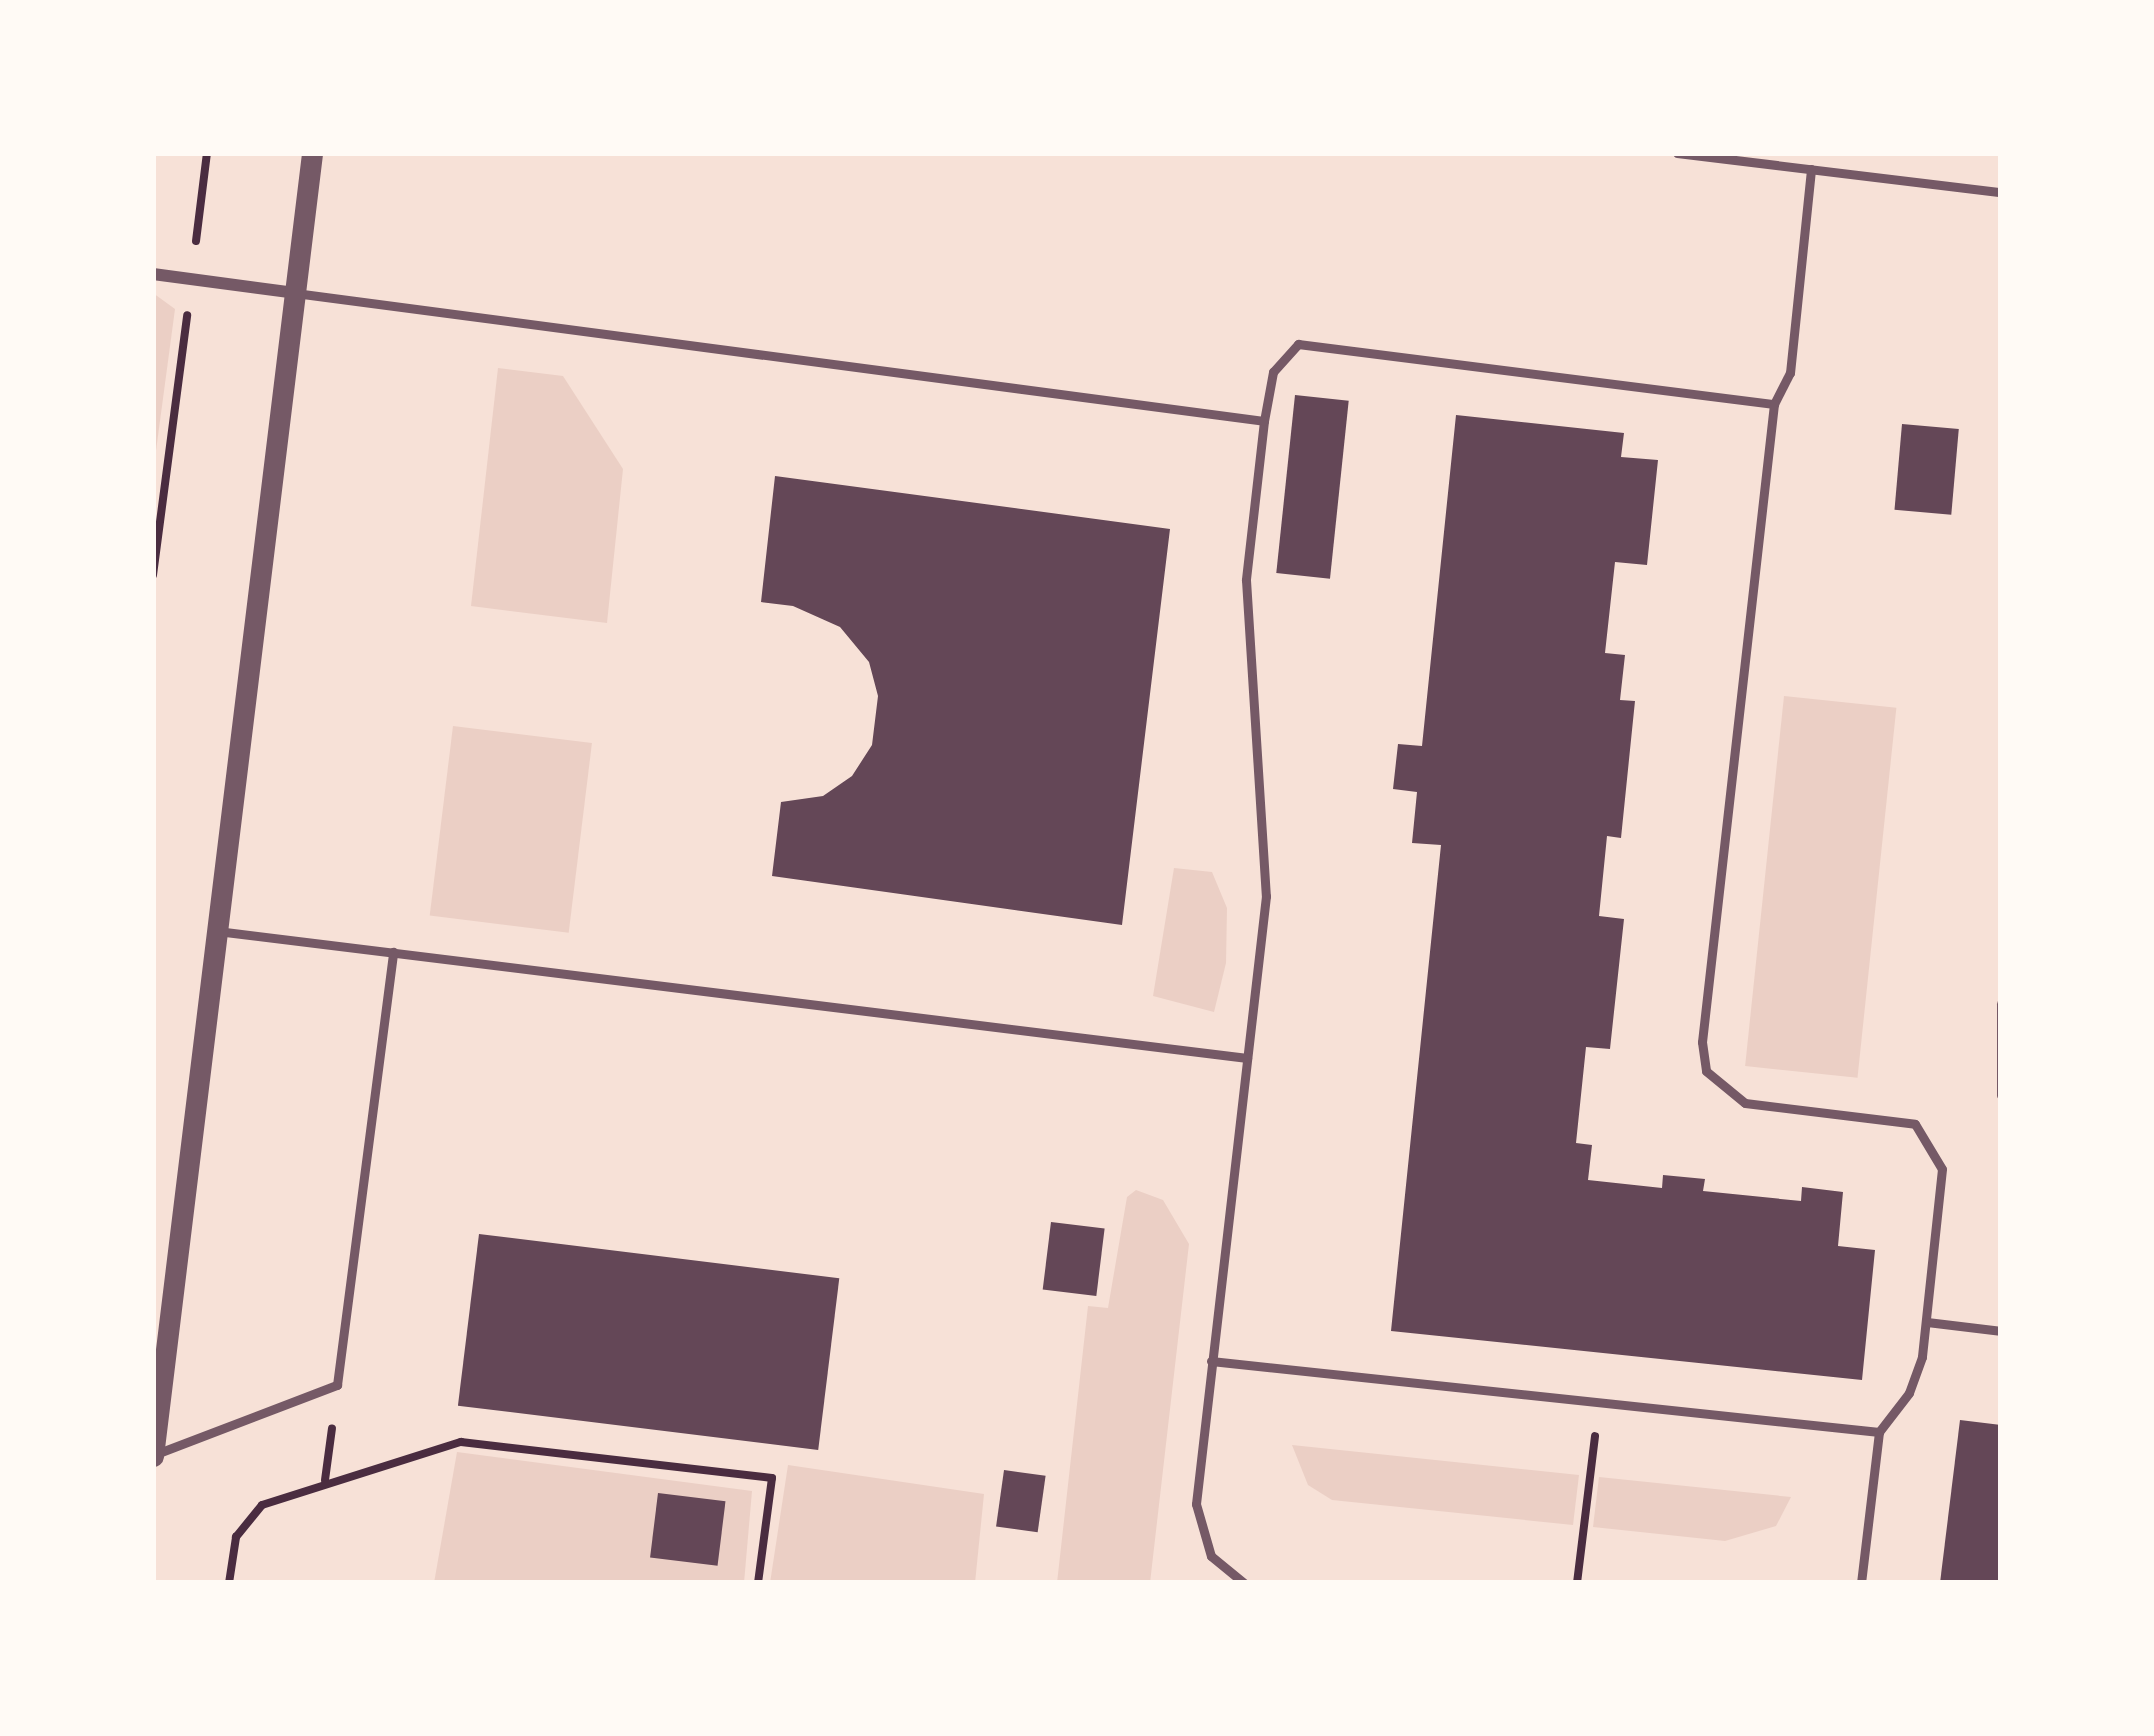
<!DOCTYPE html>
<html>
<head>
<meta charset="utf-8">
<style>
  body { margin:0 }
  #map { position:relative; width:2154px; height:1736px; overflow:hidden; background:#f7e1d7; font-family:Ubuntu,sans-serif }
  div>[style] { position:absolute }
  .green>* { inset:0; background:#ebcfc5; transform-origin:0 0 }
  .building>* { inset:0; background:#644757; transform-origin:0 0 }
  .path>* { height:8px; margin:-4px; padding:0 4px; transform-origin:4px; border-radius:4px; background:#4a2c40 }
  .service>* { height:9px; margin:-4.5px; padding:0 4.5px; transform-origin:4.5px; border-radius:4.5px; background:#755966 }
  .minor>* { height:12px; margin:-6px; padding:0 6px; transform-origin:6px; border-radius:6px; background:#755966 }
  .tertiary>* { height:21px; margin:-10.5px; padding:0 10.5px; transform-origin:10.5px; border-radius:10.5px; background:#755966 }
  span { translate:-50% -50%; white-space:nowrap; text-align:center; line-height:1.15; -webkit-text-stroke:10px #fffaf5; paint-order:stroke }
  .frame { position:absolute; inset:0; border:156px solid #fffaf5; pointer-events:none }
</style>
</head>
<body>
<div id="map">
  <div class="green">
    <div style="clip-path:polygon(153px 293px,175px 309px,153px 473px)"></div>
    <div style="clip-path:polygon(498px 368px,563px 376px,623px 469px,607px 623px,471px 606px)"></div>
    <div style="left:1784px;top:696px;width:113px;height:372px;rotate:6deg"></div>
    <div style="left:453px;top:726px;width:140px;height:191px;rotate:7deg"></div>
    <div style="clip-path:polygon(1174px 868px,1212px 872px,1227px 908px,1226px 963px,1214px 1012px,1153px 996px)"></div>
    <div style="clip-path:polygon(1136px 1190px,1163px 1200px,1189px 1244px,1150px 1583px,1057px 1583px,1088px 1306px,1108px 1308px,1127px 1197px)"></div>
    <div style="clip-path:polygon(1292px 1445px,1579px 1475px,1573px 1525px,1332px 1500px,1308px 1485px)"></div>
    <div style="clip-path:polygon(457px 1452px,752px 1491px,744px 1583px,434px 1583px)"></div>
    <div style="clip-path:polygon(788px 1465px,984px 1494px,975px 1583px,770px 1583px)"></div>
    <div style="clip-path:polygon(1599px 1477px,1791px 1497px,1776px 1526px,1725px 1541px,1593px 1527px)"></div>
  </div>
  <div class="building">
    <div style="left:1295px;top:395px;width:54px;height:179px;rotate:6deg"></div>
    <div style="clip-path:polygon(1456px 415px,1624px 433px,1621px 457px,1658px 460px,1647px 565px,1615px 562px,1605px 653px,1625px 655px,1620px 700px,1635px 701px,1621px 838px,1607px 836px,1599px 916px,1624px 919px,1610px 1049px,1586px 1047px,1576px 1143px,1592px 1145px,1588px 1180px,1662px 1188px,1663px 1175px,1705px 1179px,1703px 1191px,1801px 1201px,1802px 1187px,1843px 1192px,1838px 1246px,1875px 1250px,1862px 1380px,1391px 1331px,1441px 845px,1412px 843px,1417px 792px,1393px 789px,1398px 744px,1422px 746px)"></div>
    <div style="left:1902px;top:424px;width:57px;height:86px;rotate:5deg"></div>
    <div style="clip-path:polygon(775px 476px,1170px 529px,1122px 925px,772px 876px,781px 802px,823px 796px,852px 776px,872px 745px,878px 696px,869px 662px,840px 627px,793px 606px,761px 602px)"></div>
    <div style="left:1051px;top:1222px;width:54px;height:68px;rotate:7deg"></div>
    <div style="left:479px;top:1234px;width:363px;height:173px;rotate:7deg"></div>
    <div style="clip-path:polygon(1960px 1420px,2001px 1425px,2001px 1583px,1940px 1583px)"></div>
    <div style="left:1004px;top:1470px;width:42px;height:57px;rotate:8deg"></div>
    <div style="left:658px;top:1493px;width:68px;height:65px;rotate:7deg"></div>
  </div>
  <div class="path">
    <div style="left:196px;top:241px;width:89px;rotate:-82.9deg"></div>
    <div style="left:153px;top:575px;width:262px;rotate:-82.5deg"></div>
    <div style="left:325px;top:1480px;width:52px;rotate:-82.3deg"></div>
    <div style="left:229px;top:1583px;width:47px;rotate:-81.3deg"></div>
    <div style="left:236px;top:1537px;width:41px;rotate:-50.9deg"></div>
    <div style="left:262px;top:1505px;width:209px;rotate:-17.6deg"></div>
    <div style="left:461px;top:1442px;width:313px;rotate:6.6deg"></div>
    <div style="left:772px;top:1478px;width:106px;rotate:97.6deg"></div>
    <div style="left:1577px;top:1583px;width:148px;rotate:-83deg"></div>
  </div>
  <div class="service">
    <div style="left:1677px;top:153px;width:326px;rotate:6.9deg"></div>
    <div style="left:295px;top:293px;width:977px;rotate:7.52deg"></div>
    <div style="left:1264px;top:421px;width:160px;rotate:96.5deg"></div>
    <div style="left:1246px;top:580px;width:317px;rotate:86.4deg"></div>
    <div style="left:1266px;top:896px;width:612px;rotate:96.57deg"></div>
    <div style="left:1196px;top:1504px;width:54px;rotate:73.9deg"></div>
    <div style="left:1211px;top:1556px;width:43px;rotate:39.3deg"></div>
    <div style="left:1774px;top:404px;width:35px;rotate:-63deg"></div>
    <div style="left:1790px;top:373px;width:205px;rotate:-84.1deg"></div>
    <div style="left:1264px;top:421px;width:50px;rotate:-79.6deg"></div>
    <div style="left:1273px;top:372px;width:38px;rotate:-48deg"></div>
    <div style="left:1298px;top:344px;width:480px;rotate:7.2deg"></div>
    <div style="left:1774px;top:404px;width:642px;rotate:96.44deg"></div>
    <div style="left:1702px;top:1042px;width:29px;rotate:82deg"></div>
    <div style="left:1706px;top:1071px;width:50px;rotate:39.4deg"></div>
    <div style="left:1745px;top:1103px;width:171px;rotate:7deg"></div>
    <div style="left:1915px;top:1124px;width:52px;rotate:59deg"></div>
    <div style="left:1942px;top:1169px;width:189px;rotate:96.1deg"></div>
    <div style="left:1922px;top:1357px;width:38px;rotate:110deg"></div>
    <div style="left:1909px;top:1393px;width:49px;rotate:127.6deg"></div>
    <div style="left:1879px;top:1432px;width:152px;rotate:96.8deg"></div>
    <div style="left:217px;top:931px;width:1038px;rotate:7.03deg"></div>
    <div style="left:2001px;top:1004px;width:91px;rotate:90deg"></div>
    <div style="left:1927px;top:1322px;width:75px;rotate:6.9deg"></div>
    <div style="left:1211px;top:1361px;width:672px;rotate:6.07deg"></div>
    <div style="left:156px;top:1454px;width:194px;rotate:-20.9deg"></div>
    <div style="left:337px;top:1385px;width:437px;rotate:-82.6deg"></div>
  </div>
  <div class="minor">
    <div style="left:153px;top:274px;width:143px;rotate:7.6deg"></div>
  </div>
  <div class="tertiary">
    <div style="left:153px;top:1456px;width:1313px;rotate:-83.04deg"></div>
  </div>
  <div class="frame"></div>
</div>
</body>
</html>
